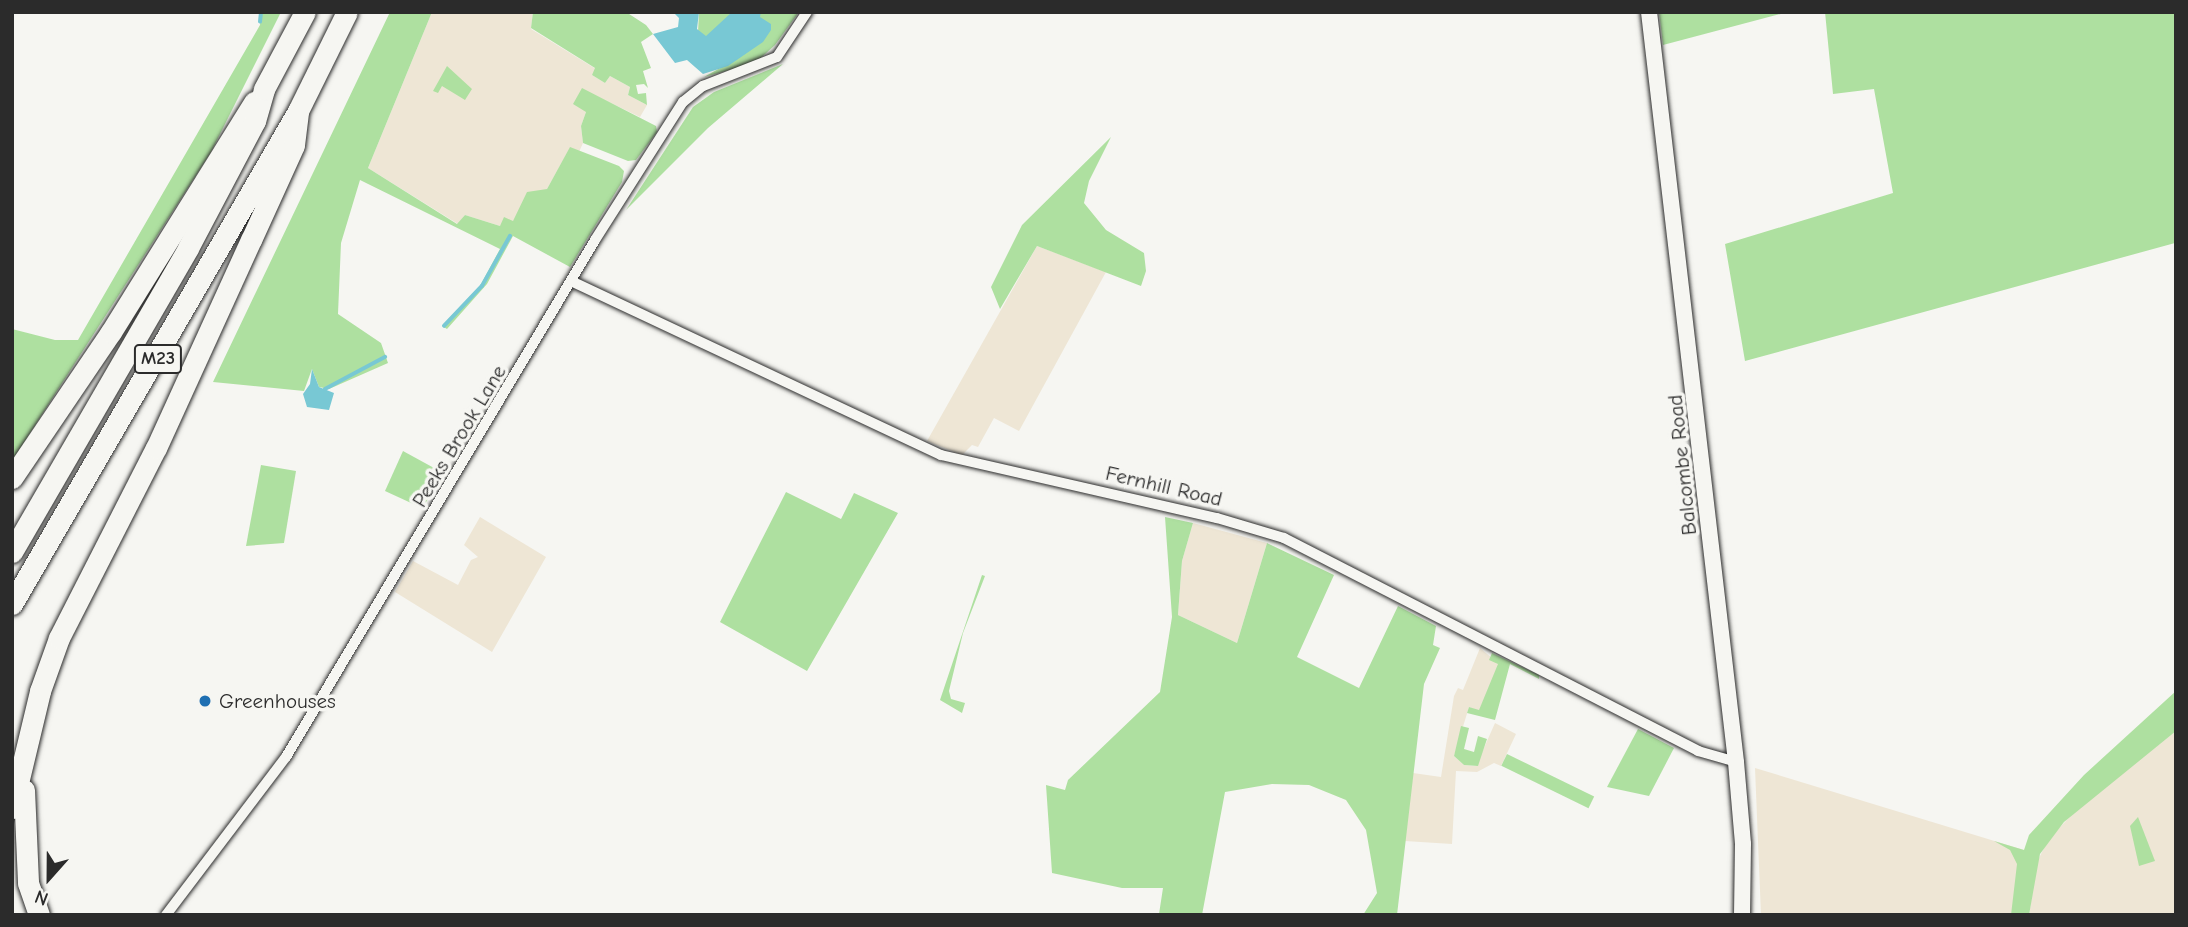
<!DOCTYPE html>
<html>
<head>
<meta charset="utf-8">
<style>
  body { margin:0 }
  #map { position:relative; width:2188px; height:927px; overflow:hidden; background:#f6f6f2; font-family:"Comic Neue",sans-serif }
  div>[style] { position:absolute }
  .built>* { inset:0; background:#eee6d5 }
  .green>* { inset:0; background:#aee0a0; transform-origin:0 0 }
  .water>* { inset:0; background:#78c8d4 }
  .stream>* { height:3.5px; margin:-1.75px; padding:0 1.75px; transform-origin:1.75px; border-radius:1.75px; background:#78c8d4 }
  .roads { filter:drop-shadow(0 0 2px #2b2b2b) drop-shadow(0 0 2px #2b2b2b) }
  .street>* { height:10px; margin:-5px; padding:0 5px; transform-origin:5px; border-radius:5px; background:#f6f6f2 }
  .secondary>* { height:16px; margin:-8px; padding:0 8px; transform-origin:8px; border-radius:8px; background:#f6f6f2 }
  .highway>* { height:21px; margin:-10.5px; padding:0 10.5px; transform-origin:10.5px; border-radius:10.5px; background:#f6f6f2 }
  .dots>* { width:19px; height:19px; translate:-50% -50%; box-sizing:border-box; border:4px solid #f6f6f2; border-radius:50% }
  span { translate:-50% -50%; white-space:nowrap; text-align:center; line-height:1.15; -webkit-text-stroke:7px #f6f6f2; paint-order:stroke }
  .shield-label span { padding:2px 5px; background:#f6f6f2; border:2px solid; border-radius:5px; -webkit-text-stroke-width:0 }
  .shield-label { font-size:19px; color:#2b2b2b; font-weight:700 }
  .street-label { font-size:21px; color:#2b2b2b }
  .poi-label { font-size:21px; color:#2b2b2b }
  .left { translate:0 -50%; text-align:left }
  .frame { position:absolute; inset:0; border:14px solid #2b2b2b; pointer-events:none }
  .north { position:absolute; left:14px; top:843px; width:70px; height:70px; -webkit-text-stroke:5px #f6f6f2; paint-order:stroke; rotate:201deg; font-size:19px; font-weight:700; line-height:28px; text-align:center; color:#2b2b2b }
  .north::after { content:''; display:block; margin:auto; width:24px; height:32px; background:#2b2b2b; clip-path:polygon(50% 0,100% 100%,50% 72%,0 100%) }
</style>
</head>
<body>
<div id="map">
  <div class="built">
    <div style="clip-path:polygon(432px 12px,533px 12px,531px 29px,596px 69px,592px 75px,605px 83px,610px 76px,630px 87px,628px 95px,647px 105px,640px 117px,582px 89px,586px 112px,581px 126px,583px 143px,579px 152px,570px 148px,547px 189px,513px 221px,500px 226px,465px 215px,458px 224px,368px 168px)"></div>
    <div style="clip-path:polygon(1037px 246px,1106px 272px,1019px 431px,994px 418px,978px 447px,972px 445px,962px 455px,927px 441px)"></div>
    <div style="clip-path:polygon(480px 517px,546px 557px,492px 652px,395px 592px,413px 561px,458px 585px,471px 560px,478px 557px,464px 545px)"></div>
    <div style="clip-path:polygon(1193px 523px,1267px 543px,1237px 643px,1178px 615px,1182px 561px)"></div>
    <div style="clip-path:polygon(1480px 648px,1499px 664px,1479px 711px,1469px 707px,1454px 756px,1464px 765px,1476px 766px,1495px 723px,1516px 734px,1501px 766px,1494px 763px,1477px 772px,1456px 771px,1452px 844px,1405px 841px,1413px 773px,1441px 777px,1454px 696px,1458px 688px,1463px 690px)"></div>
    <div style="clip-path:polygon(2176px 731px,2176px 915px,2029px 915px,2037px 862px,2048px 840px,2078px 808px)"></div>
    <div style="clip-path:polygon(1755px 768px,2024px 850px,2013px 915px,1761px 915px)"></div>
  </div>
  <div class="green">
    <div style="clip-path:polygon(261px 12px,281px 12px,211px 152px,12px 461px,12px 329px,55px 340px,78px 340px,260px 25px)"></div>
    <div style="clip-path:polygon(390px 12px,432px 12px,368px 168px,457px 224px,465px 215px,500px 226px,504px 217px,513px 221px,527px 192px,547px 189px,570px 147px,619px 166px,624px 171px,622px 182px,570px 267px,513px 236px,487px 284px,447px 329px,442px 326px,480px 286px,500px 249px,360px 180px,341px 243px,338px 314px,381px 343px,388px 363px,329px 389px,319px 387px,312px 369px,304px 391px,213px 382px)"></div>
    <div style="clip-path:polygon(533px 12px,626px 12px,646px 25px,653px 34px,641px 42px,651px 68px,643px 71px,648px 88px,644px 84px,636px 85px,638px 94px,646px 93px,647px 105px,628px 95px,630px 87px,610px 76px,605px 83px,592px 75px,595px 68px,531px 28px)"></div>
    <div style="clip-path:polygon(699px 12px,799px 12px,775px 45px,755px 63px,704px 77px,741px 56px,698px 32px)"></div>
    <div style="clip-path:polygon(1659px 12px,1788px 12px,1663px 45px)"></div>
    <div style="clip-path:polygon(1825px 12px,2176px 12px,2176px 298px,2175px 243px,1745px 361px,1725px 244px,1893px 193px,1874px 89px,1833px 94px)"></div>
    <div style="clip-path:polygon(783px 64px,708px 128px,626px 210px,693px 107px,714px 92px)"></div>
    <div style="clip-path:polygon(447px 66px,472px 89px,465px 100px,442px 86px,438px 93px,433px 91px)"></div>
    <div style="clip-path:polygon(582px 88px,656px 126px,657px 132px,636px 160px,628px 161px,583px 143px,581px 126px,586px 112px,573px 104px)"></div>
    <div style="clip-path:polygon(1111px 137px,1089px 181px,1084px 203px,1106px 230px,1144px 253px,1146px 271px,1141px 286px,1037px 246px,1000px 309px,991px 287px,1022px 225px)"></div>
    <div style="clip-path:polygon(403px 451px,445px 474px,422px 508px,385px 491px)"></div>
    <div style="clip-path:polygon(261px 465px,296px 471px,284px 543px,246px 546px)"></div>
    <div style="clip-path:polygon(786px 492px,841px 519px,854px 493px,898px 513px,807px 671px,720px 622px)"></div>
    <div style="clip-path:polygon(1165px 517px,1193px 523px,1182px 561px,1178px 615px,1237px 643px,1267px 543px,1334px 575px,1297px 657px,1359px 688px,1398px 606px,1436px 626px,1433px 645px,1440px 648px,1424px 684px,1397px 915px,1363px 915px,1377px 893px,1366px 830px,1346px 800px,1309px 785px,1272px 784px,1225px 792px,1202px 915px,1159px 914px,1163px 888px,1122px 888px,1052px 873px,1046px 785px,1065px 790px,1068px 780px,1160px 692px,1172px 617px)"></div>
    <div style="clip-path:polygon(982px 575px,985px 576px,963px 633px,949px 691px,951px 699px,965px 703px,962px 713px,940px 700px)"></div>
    <div style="clip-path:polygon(1492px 653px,1539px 675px,1539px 679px,1510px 664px,1495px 720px,1467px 713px,1469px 707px,1479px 710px,1498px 664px,1489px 660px)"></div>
    <div style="clip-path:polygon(2176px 691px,2176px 731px,2064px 822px,2040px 854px,2029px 915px,2011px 915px,2017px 864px,2010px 850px,1994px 841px,2024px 850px,2029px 835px,2084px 775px)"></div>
    <div style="clip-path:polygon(1461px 726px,1469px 728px,1464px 749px,1474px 752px,1478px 736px,1487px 739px,1478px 766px,1464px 765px,1454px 756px)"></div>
    <div style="clip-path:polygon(1638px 729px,1674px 748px,1649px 796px,1607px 787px)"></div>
    <div style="left:1507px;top:754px;width:97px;height:13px;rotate:26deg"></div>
    <div style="clip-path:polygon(2138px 817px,2155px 861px,2139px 866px,2130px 826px)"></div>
  </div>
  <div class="water">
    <div style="clip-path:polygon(673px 12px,699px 12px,697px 29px,706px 36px,732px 12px,761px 12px,760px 17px,771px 24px,771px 30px,763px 42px,728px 66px,703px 74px,687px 60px,675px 63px,653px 34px,678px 27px,679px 18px)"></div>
    <div style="clip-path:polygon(312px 369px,319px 387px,334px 393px,329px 410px,307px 407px,303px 394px,310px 384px)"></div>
  </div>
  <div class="stream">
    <div style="left:260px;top:22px;width:10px;rotate:-84deg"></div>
    <div style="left:444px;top:326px;width:55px;rotate:-46.5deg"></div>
    <div style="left:482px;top:286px;width:57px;rotate:-60.8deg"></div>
    <div style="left:325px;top:389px;width:68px;rotate:-28.1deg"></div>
  </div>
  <div class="roads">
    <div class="street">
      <div style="left:571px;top:281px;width:409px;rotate:25.2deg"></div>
      <div style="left:941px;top:455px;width:283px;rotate:12.9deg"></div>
      <div style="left:1217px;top:518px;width:70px;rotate:16.6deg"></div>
      <div style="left:1284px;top:538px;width:466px;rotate:27.2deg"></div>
      <div style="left:1698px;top:751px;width:40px;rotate:16deg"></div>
      <div style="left:166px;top:915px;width:198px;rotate:-52.8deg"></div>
      <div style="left:286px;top:757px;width:602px;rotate:-59.13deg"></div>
      <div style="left:595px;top:240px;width:164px;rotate:-57.5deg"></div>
      <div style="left:683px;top:102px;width:26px;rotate:-39deg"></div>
      <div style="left:703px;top:86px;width:79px;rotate:-21.4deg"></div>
      <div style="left:777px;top:57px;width:54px;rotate:-56.3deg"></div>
    </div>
    <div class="secondary">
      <div style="left:1649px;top:12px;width:755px;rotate:83.38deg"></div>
      <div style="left:1736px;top:762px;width:82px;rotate:85.1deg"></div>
      <div style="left:1743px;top:844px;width:71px;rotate:90.8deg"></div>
    </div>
    <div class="highway">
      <div style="left:12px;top:478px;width:176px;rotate:-55.9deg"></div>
      <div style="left:111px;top:332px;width:271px;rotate:-58.1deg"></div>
      <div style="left:12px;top:552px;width:351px;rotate:-59.9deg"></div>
      <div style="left:188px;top:248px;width:144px;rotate:-62.2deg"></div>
      <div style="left:255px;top:121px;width:33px;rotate:-74deg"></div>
      <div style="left:264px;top:89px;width:87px;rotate:-62deg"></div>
      <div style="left:12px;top:604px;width:570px;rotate:-59.88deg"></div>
      <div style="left:298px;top:111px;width:110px;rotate:-63.7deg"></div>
      <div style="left:24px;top:790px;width:93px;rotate:87.5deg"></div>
      <div style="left:28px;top:883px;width:34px;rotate:71deg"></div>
      <div style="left:12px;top:808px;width:120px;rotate:-76.5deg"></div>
      <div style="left:40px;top:691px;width:56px;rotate:-70.3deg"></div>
      <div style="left:59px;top:638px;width:213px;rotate:-63deg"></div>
      <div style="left:156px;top:448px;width:229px;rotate:-65.5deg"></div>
      <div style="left:251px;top:240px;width:104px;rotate:-65.6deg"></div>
      <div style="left:294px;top:145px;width:34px;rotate:-83deg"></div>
    </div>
  </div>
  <div class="dots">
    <div style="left:205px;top:701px;background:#1f6fb2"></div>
  </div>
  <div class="shield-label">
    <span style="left:158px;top:359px">M23</span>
  </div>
  <div class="street-label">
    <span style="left:459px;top:436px;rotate:-59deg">Peeks Brook Lane</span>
    <span style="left:1682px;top:465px;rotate:-96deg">Balcombe Road</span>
    <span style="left:1164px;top:486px;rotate:13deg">Fernhill Road</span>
  </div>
  <div class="poi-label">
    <span class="left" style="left:219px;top:701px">Greenhouses</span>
  </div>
  <div class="frame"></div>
  <div class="north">N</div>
</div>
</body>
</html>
